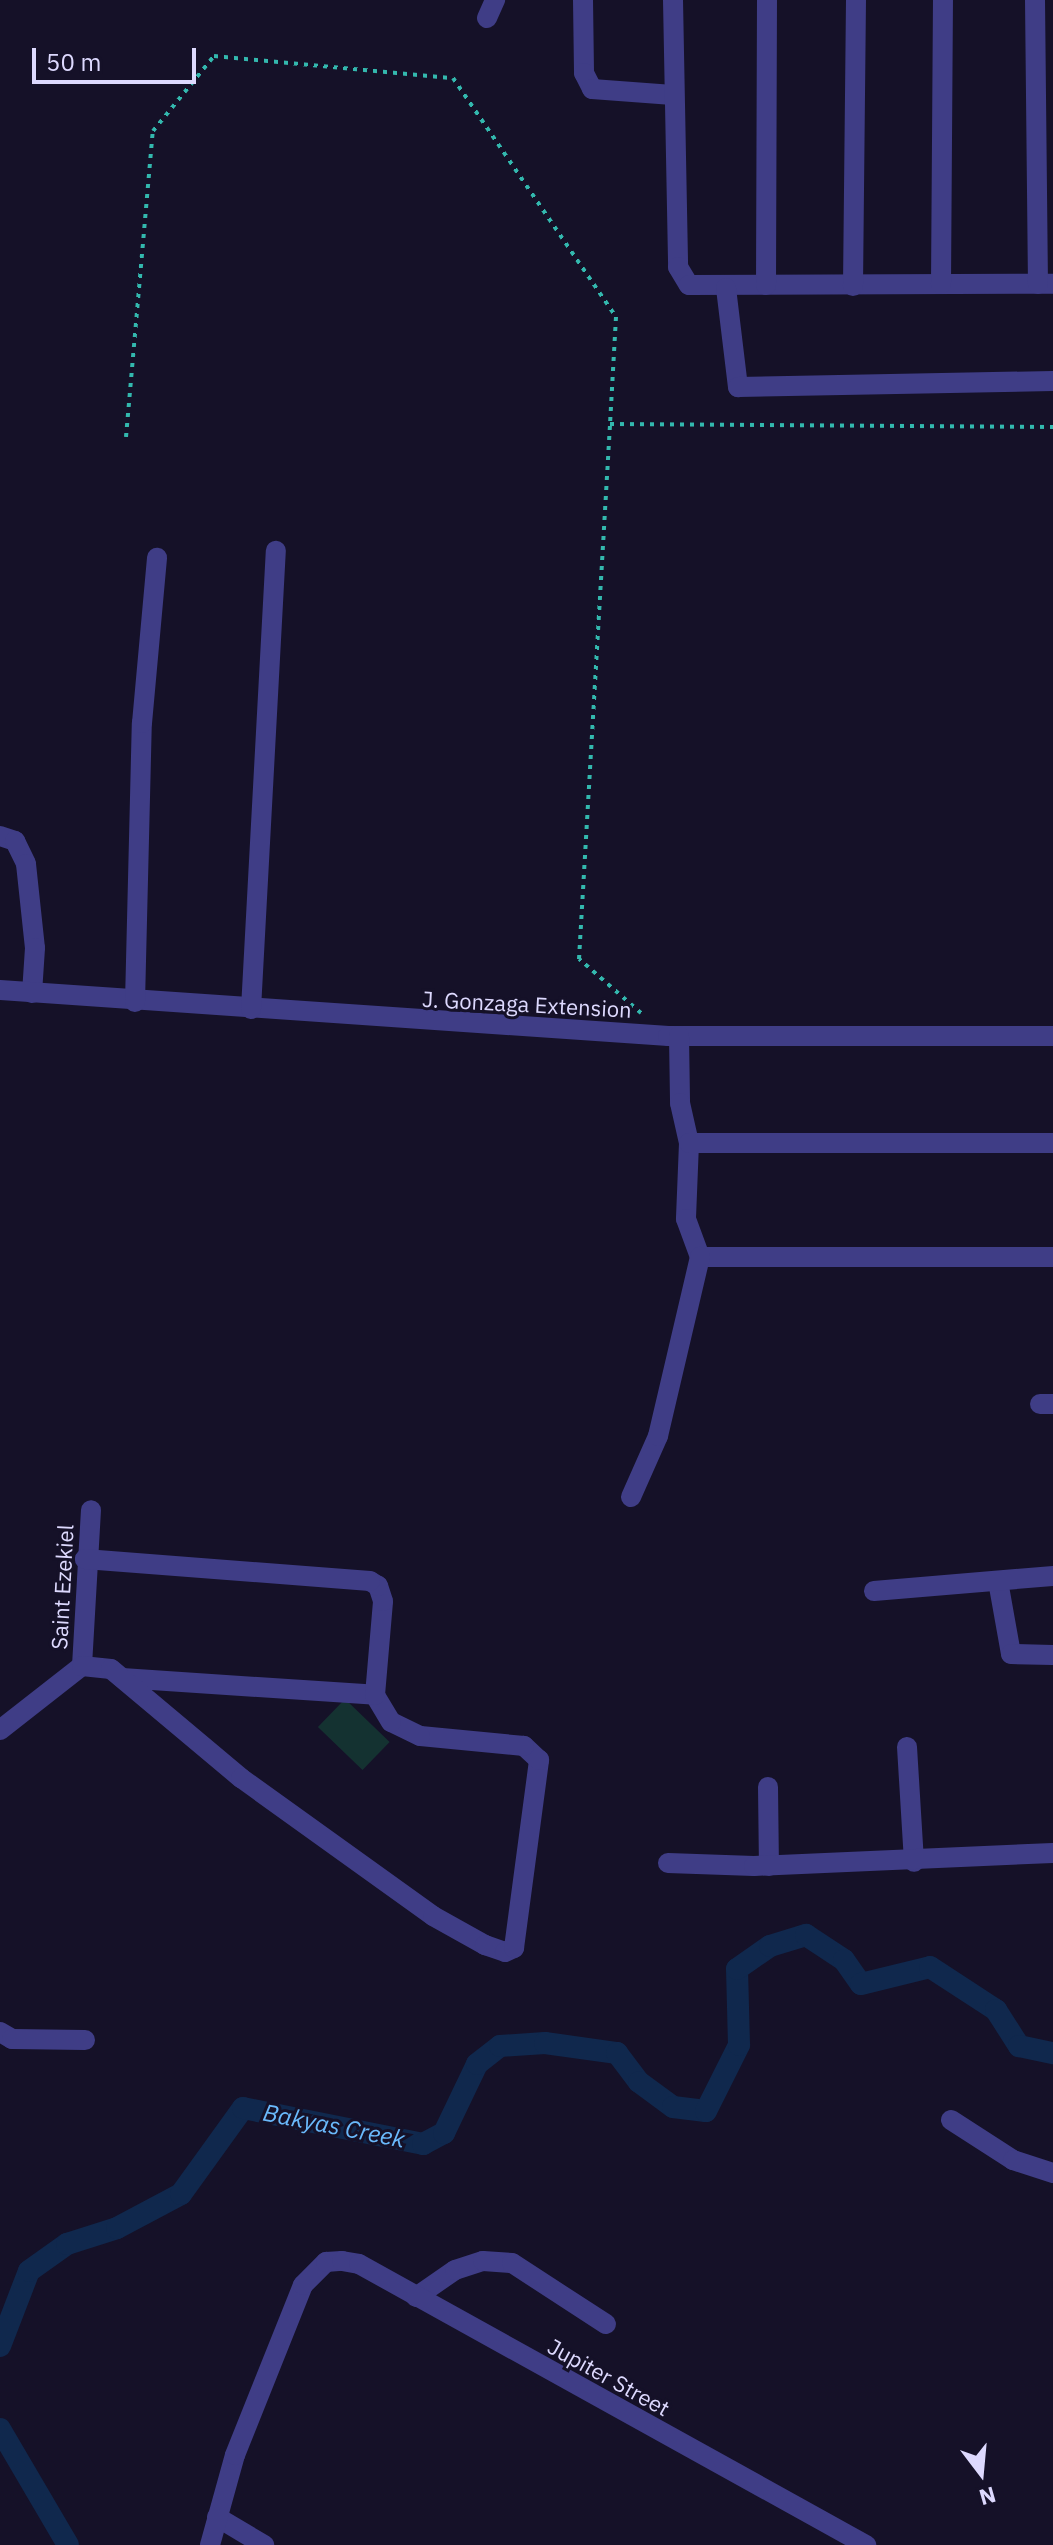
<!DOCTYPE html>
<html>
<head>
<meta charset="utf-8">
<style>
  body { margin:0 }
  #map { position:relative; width:1053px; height:2545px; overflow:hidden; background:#151128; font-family:"IBM Plex Sans",sans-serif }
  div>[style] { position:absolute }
  .green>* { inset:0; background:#143231; transform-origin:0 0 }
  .canal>* { height:22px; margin:-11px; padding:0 11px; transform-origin:11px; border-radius:11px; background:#10284d }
  .path>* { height:4px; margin-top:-2px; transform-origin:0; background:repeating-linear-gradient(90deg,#33b8ae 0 4px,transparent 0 10px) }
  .minor>* { height:20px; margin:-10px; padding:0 10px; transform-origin:10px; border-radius:10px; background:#3f3d86 }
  span { translate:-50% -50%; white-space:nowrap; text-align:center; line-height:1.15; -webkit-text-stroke:6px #151128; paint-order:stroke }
  .street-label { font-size:22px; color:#ddd9fe }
  .water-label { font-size:24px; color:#6ab9fb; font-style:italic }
  .north { position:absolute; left:941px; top:2433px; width:80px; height:80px; -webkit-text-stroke:6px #151128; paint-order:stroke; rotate:164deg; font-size:22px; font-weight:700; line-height:32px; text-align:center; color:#ddd9fe }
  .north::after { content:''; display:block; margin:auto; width:28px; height:36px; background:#ddd9fe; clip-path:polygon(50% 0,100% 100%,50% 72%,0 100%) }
  .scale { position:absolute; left:32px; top:48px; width:164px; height:36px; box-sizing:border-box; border:4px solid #ddd9fe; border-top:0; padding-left:10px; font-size:24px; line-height:28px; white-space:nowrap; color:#ddd9fe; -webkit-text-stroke:6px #151128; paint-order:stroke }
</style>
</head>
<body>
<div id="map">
  <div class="green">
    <div style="left:345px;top:1699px;width:62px;height:39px;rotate:44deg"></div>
  </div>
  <div class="canal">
    <div style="left:0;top:2346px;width:80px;rotate:-68.9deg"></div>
    <div style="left:29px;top:2271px;width:47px;rotate:-35.4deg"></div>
    <div style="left:67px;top:2244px;width:52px;rotate:-17.7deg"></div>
    <div style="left:117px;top:2228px;width:72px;rotate:-28deg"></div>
    <div style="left:181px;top:2194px;width:106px;rotate:-54.2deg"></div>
    <div style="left:243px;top:2108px;width:184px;rotate:11.3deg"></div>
    <div style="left:423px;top:2144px;width:24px;rotate:-28deg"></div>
    <div style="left:444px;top:2133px;width:76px;rotate:-64.4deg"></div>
    <div style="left:477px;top:2064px;width:29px;rotate:-38deg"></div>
    <div style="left:500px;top:2046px;width:45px;rotate:-3.8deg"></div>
    <div style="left:545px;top:2043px;width:73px;rotate:7.9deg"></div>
    <div style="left:617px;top:2053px;width:36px;rotate:53deg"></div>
    <div style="left:639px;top:2082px;width:42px;rotate:36.3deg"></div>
    <div style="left:673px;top:2107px;width:33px;rotate:7deg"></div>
    <div style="left:706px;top:2111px;width:74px;rotate:-63.4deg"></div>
    <div style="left:739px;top:2045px;width:76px;rotate:-91.5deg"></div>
    <div style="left:737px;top:1969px;width:40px;rotate:-34.9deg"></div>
    <div style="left:770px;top:1946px;width:38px;rotate:-17deg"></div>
    <div style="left:806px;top:1935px;width:45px;rotate:33.3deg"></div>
    <div style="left:844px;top:1960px;width:29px;rotate:55deg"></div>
    <div style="left:861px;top:1984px;width:71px;rotate:-13.8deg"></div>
    <div style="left:930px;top:1967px;width:79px;rotate:33.1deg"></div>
    <div style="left:996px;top:2010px;width:43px;rotate:57.4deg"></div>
    <div style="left:1019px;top:2046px;width:35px;rotate:12deg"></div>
    <div style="left:0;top:2429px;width:134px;rotate:59.6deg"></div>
  </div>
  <div class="path">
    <div style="left:126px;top:437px;width:307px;rotate:-85deg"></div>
    <div style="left:153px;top:131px;width:97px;rotate:-50.9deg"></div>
    <div style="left:214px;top:56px;width:240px;rotate:5.3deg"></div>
    <div style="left:453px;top:78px;width:289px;rotate:55.7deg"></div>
    <div style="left:616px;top:317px;width:107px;rotate:93.2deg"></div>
    <div style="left:641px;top:1013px;width:82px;rotate:-138.9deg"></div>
    <div style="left:579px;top:959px;width:536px;rotate:-86.68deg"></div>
    <div style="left:610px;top:424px;width:443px;rotate:0.4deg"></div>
  </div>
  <div class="minor">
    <div style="left:583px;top:0;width:73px;rotate:89.2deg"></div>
    <div style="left:584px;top:73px;width:18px;rotate:63deg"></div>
    <div style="left:592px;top:89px;width:81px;rotate:4.2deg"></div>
    <div style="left:673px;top:0;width:267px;rotate:88.9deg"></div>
    <div style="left:678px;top:267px;width:21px;rotate:59deg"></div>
    <div style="left:689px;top:285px;width:364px;rotate:-0.2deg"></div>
    <div style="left:1035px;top:0;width:284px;rotate:89.4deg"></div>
    <div style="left:487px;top:18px;width:20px;rotate:-66deg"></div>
    <div style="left:941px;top:284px;width:284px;rotate:-89.6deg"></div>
    <div style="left:766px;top:285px;width:285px;rotate:-89.8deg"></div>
    <div style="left:853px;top:286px;width:286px;rotate:-89.4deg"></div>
    <div style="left:726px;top:288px;width:100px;rotate:83.1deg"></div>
    <div style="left:738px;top:387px;width:315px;rotate:-1.1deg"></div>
    <div style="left:0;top:836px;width:16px;rotate:18deg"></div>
    <div style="left:15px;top:841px;width:25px;rotate:64deg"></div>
    <div style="left:26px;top:864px;width:84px;rotate:83.9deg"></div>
    <div style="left:35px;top:948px;width:45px;rotate:93.8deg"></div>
    <div style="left:0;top:990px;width:670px;rotate:3.94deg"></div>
    <div style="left:668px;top:1036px;width:385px"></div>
    <div style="left:135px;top:1002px;width:279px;rotate:-88.6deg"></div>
    <div style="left:142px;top:723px;width:166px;rotate:-84.8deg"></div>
    <div style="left:251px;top:1009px;width:459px;rotate:-86.9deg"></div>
    <div style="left:679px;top:1036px;width:67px;rotate:89.1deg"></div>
    <div style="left:680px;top:1103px;width:41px;rotate:77.3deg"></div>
    <div style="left:689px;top:1143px;width:76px;rotate:92.3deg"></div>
    <div style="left:686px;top:1219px;width:40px;rotate:69.8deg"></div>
    <div style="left:700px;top:1257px;width:353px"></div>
    <div style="left:689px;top:1143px;width:364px"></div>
    <div style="left:1040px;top:1404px;width:13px"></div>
    <div style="left:631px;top:1497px;width:67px;rotate:-66.1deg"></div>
    <div style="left:658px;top:1436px;width:184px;rotate:-76.8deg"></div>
    <div style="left:998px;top:1581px;width:74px;rotate:79.9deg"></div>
    <div style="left:1011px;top:1654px;width:42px;rotate:1.4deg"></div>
    <div style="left:874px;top:1591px;width:180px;rotate:-4.8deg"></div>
    <div style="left:82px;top:1666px;width:156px;rotate:-86.7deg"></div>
    <div style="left:122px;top:1678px;width:254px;rotate:3.8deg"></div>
    <div style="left:0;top:1730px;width:104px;rotate:-38deg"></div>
    <div style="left:82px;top:1666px;width:29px;rotate:6deg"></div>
    <div style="left:111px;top:1669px;width:170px;rotate:40deg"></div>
    <div style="left:241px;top:1778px;width:236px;rotate:35.7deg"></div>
    <div style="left:433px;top:1916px;width:60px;rotate:29.1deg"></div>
    <div style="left:485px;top:1945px;width:21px;rotate:19deg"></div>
    <div style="left:505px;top:1952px;width:10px;rotate:-24deg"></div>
    <div style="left:514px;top:1948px;width:190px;rotate:-82.4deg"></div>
    <div style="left:539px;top:1760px;width:21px;rotate:-137deg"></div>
    <div style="left:524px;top:1746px;width:104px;rotate:-174.5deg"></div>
    <div style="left:420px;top:1736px;width:32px;rotate:-154deg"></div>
    <div style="left:391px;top:1722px;width:31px;rotate:-121deg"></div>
    <div style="left:375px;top:1695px;width:94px;rotate:-85.1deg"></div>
    <div style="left:383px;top:1601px;width:16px;rotate:-108deg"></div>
    <div style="left:378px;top:1586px;width:9px;rotate:-148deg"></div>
    <div style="left:370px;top:1581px;width:286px;rotate:-175.6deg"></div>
    <div style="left:907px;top:1747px;width:115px;rotate:86.5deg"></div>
    <div style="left:768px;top:1787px;width:79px;rotate:89.3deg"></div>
    <div style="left:668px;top:1863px;width:86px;rotate:2deg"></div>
    <div style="left:754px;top:1866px;width:299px;rotate:-2.5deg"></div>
    <div style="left:0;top:2032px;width:14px;rotate:30deg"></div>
    <div style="left:12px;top:2039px;width:73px;rotate:0.8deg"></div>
    <div style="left:951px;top:2120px;width:74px;rotate:32.8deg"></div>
    <div style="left:1013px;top:2160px;width:42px;rotate:18deg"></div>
    <div style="left:416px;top:2297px;width:47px;rotate:-34.7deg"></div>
    <div style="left:455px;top:2270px;width:29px;rotate:-18deg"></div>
    <div style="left:483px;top:2261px;width:29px;rotate:4deg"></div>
    <div style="left:512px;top:2263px;width:112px;rotate:33deg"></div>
    <div style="left:217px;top:2517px;width:55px;rotate:30.8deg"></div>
    <div style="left:210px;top:2545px;width:93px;rotate:-74.5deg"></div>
    <div style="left:235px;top:2455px;width:183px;rotate:-68.2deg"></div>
    <div style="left:303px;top:2285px;width:33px;rotate:-45deg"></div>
    <div style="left:326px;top:2262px;width:16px;rotate:-4deg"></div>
    <div style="left:342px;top:2261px;width:17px;rotate:10deg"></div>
    <div style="left:359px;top:2264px;width:580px;rotate:29deg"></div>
  </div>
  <div class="street-label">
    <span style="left:527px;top:1004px;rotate:3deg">J. Gonzaga Extension</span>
    <span style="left:62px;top:1587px;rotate:-87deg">Saint Ezekiel</span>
    <span style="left:609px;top:2377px;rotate:29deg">Jupiter Street</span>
  </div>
  <div class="water-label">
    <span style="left:334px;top:2126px;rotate:11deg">Bakyas Creek</span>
  </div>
  <div class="north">N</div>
  <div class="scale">50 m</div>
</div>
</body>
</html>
